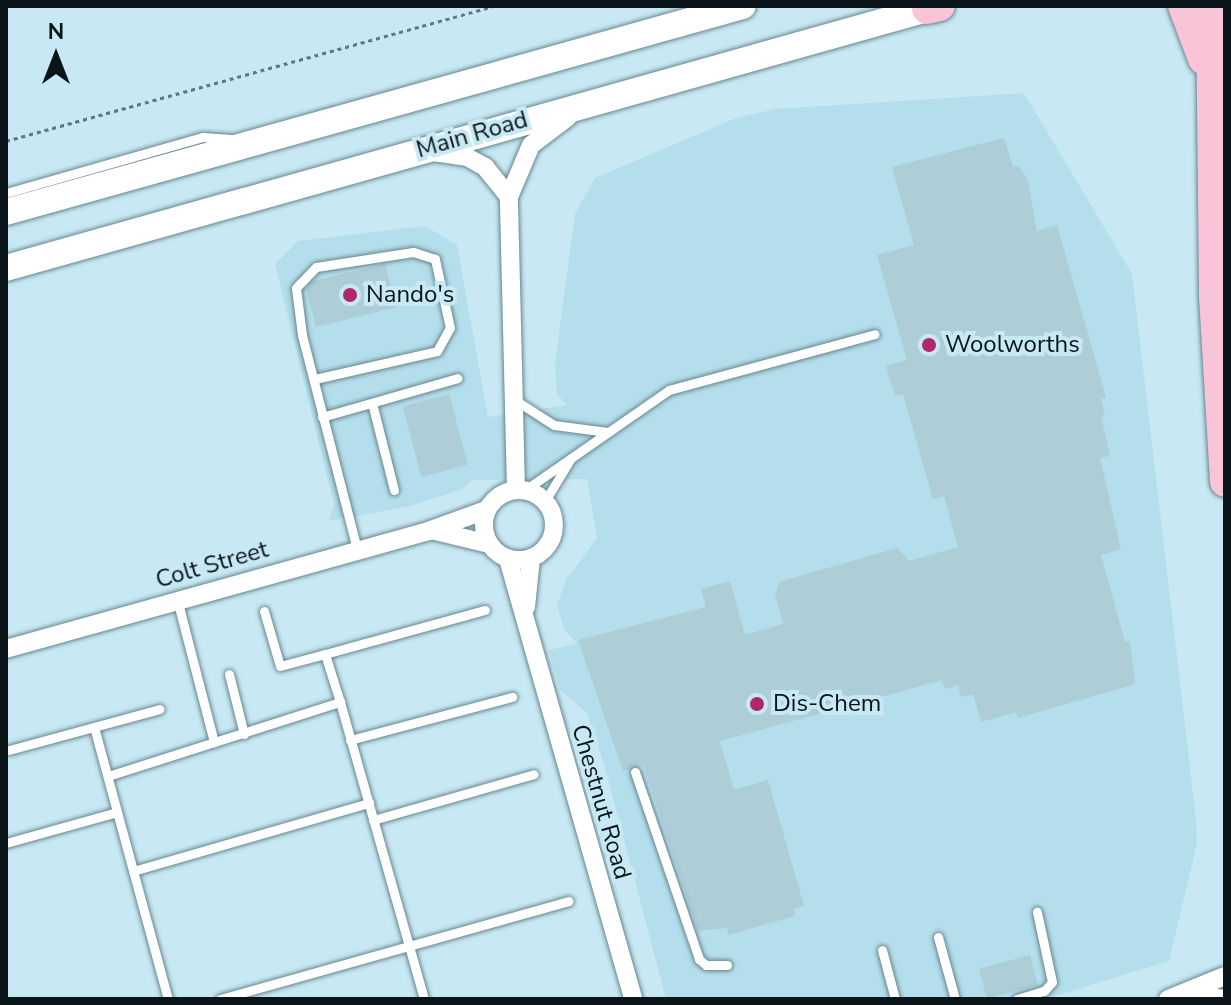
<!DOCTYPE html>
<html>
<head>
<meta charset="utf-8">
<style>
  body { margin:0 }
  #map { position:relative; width:1231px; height:1005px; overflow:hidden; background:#c8e9f4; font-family:"Nunito Sans",sans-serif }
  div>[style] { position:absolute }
  .built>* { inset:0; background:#b4deeb }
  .building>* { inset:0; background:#adcdd7; transform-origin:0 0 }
  .path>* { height:3px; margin-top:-1.5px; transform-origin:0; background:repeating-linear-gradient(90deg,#62777f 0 4px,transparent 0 8px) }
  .roads { filter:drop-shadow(0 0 2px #67868f) drop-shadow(0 0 2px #67868f) }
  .lane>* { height:9px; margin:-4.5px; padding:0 4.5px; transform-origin:4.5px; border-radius:4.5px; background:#fff }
  .street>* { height:18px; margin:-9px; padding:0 9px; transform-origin:9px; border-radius:9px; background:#fff }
  .street>.ring { margin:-9px; padding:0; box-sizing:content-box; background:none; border:18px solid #fff; border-radius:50% }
  .secondary>* { height:26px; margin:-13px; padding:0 13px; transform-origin:13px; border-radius:13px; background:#fff }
  .primary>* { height:30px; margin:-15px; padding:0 15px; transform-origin:15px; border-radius:15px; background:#f9c3d8 }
  .dots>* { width:22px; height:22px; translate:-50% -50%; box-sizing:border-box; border:4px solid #c8e9f4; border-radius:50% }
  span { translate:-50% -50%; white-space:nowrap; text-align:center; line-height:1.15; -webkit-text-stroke:8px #c8e9f4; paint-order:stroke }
  .street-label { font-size:24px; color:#091519 }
  .poi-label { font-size:24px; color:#091519 }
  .left { translate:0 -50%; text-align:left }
  .frame { position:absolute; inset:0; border:8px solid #091519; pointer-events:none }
  .north { position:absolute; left:16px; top:16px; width:80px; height:80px; -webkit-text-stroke:6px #c8e9f4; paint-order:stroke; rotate:0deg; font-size:22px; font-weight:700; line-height:32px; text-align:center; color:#091519 }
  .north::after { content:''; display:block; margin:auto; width:28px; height:36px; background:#091519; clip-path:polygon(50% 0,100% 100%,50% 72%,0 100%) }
</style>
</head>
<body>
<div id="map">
  <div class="built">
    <div style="clip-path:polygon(1024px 93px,1132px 274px,1196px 819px,1197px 843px,1169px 961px,1045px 999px,666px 999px,605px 768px,587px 713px,560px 690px,549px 650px,577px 644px,564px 629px,557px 605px,566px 580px,597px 538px,587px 479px,472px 480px,463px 489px,410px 506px,329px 521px,334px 504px,275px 264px,298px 241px,425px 226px,457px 245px,488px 417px,567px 405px,557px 394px,555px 363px,575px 214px,595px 178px,736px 118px,775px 109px)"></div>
  </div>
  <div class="building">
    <div style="clip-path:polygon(1004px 138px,1013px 167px,1019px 166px,1028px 181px,1037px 231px,1057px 225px,1106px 397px,1101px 399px,1105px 415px,1101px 416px,1110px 456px,1100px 458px,1121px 549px,1101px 555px,1125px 642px,1130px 641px,1135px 684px,1018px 718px,1016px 712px,981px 722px,973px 694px,961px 697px,958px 685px,945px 689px,942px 680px,720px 741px,734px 790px,768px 780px,804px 906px,794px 909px,795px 916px,728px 935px,727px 928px,698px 931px,644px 766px,623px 771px,578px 640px,706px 607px,701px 589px,730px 581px,745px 635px,783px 624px,775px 595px,779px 582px,897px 548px,909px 561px,958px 547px,944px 496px,933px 499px,903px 394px,895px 396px,886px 366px,907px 360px,877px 255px,914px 245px,892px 167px)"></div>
    <div style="clip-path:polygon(385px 264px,396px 307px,316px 327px,306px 289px,313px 281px)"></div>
    <div style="left:449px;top:394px;width:73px;height:48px;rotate:75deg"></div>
    <div style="left:1030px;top:955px;width:31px;height:53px;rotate:75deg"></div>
  </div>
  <div class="path">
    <div style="left:6px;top:141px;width:506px;rotate:-15.46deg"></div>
  </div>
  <div class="roads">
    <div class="lane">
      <div style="left:6px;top:193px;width:205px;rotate:-15.9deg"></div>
      <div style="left:203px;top:137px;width:28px;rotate:4deg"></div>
      <div style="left:315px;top:379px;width:125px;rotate:-12.9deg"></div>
      <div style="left:437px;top:351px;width:26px;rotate:-61deg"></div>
      <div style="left:450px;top:328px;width:71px;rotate:-102.3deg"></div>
      <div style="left:435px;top:259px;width:23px;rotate:-162deg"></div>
      <div style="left:413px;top:252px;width:98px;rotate:171.2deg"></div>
      <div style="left:316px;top:267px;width:29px;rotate:134deg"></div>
      <div style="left:296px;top:288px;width:47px;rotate:82.7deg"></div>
      <div style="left:302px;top:335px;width:221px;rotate:75.6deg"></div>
      <div style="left:515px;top:400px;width:46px;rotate:32.7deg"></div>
      <div style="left:554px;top:425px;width:54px;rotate:7.4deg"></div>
      <div style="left:372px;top:403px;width:90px;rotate:75.8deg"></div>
      <div style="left:322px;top:417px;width:141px;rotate:-16deg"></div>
      <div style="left:525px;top:490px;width:175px;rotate:-34.8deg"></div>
      <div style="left:669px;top:390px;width:213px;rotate:-15.2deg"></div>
      <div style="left:545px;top:501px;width:50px;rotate:-58.8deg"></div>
      <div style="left:177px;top:599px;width:148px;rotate:75.5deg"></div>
      <div style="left:264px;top:611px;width:57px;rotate:73.8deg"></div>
      <div style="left:280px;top:666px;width:47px;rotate:-14.9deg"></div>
      <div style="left:229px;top:674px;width:62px;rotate:76deg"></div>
      <div style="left:340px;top:702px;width:309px;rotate:74.2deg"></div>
      <div style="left:94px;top:727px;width:282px;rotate:74.8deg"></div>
      <div style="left:350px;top:740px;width:168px;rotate:-14.9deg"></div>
      <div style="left:9px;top:750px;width:156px;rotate:-15.2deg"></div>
      <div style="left:635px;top:772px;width:198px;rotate:71.1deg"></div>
      <div style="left:699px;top:959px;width:9px;rotate:41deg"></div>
      <div style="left:706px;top:965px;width:21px"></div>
      <div style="left:108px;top:776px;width:244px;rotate:-17.7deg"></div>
      <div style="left:340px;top:702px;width:50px;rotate:-107.4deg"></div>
      <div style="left:325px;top:654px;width:166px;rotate:-15.4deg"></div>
      <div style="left:373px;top:820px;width:167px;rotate:-15.9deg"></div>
      <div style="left:6px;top:843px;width:115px;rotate:-15.6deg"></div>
      <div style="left:133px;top:871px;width:246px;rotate:-16.1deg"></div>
      <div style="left:938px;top:937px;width:64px;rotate:74.7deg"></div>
      <div style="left:882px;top:950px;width:51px;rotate:75.1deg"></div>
      <div style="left:220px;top:999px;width:362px;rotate:-15.7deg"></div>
      <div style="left:1017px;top:999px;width:28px;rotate:-17deg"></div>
      <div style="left:1044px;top:991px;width:12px;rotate:-48deg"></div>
      <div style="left:1052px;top:982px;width:72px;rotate:-102.1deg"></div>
    </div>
    <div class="street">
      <div style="left:433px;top:152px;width:34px;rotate:8deg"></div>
      <div style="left:467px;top:157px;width:21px;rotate:29deg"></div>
      <div style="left:485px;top:167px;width:38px;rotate:51deg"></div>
      <div class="ring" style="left:484px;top:490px;width:52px;height:52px"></div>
      <div style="left:516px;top:490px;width:293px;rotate:-91.4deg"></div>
      <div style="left:509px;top:197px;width:56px;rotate:-67.1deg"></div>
      <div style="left:531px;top:145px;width:46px;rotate:-37.1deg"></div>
      <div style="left:431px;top:530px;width:60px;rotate:13.6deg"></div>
      <div style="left:508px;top:559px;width:457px;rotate:74.1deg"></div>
      <div style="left:526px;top:607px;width:49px;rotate:-84.2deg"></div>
      <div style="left:6px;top:649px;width:441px;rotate:-15.6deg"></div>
      <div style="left:431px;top:530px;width:59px;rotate:-20deg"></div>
      <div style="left:1190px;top:993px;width:36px;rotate:10deg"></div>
      <div style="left:1168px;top:999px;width:61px;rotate:-22deg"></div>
    </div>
    <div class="secondary">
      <div style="left:6px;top:212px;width:765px;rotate:-15.62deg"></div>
      <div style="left:6px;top:268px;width:968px;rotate:-15.7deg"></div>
    </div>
    <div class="primary">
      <div style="left:1183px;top:6px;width:57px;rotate:69.3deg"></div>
      <div style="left:1211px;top:6px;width:290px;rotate:89.4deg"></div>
      <div style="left:1214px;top:296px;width:186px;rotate:86.6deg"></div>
      <div style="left:927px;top:9px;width:13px;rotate:-13deg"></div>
    </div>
  </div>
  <div class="dots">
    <div style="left:350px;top:295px;background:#af286c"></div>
    <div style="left:929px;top:345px;background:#af286c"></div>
    <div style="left:757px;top:704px;background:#af286c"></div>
  </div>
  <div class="street-label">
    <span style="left:472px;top:135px;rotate:-16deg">Main Road</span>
    <span style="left:212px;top:565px;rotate:-16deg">Colt Street</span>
    <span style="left:601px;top:802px;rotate:74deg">Chestnut Road</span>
  </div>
  <div class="poi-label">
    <span class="left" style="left:366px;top:295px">Nando's</span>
    <span class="left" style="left:945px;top:345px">Woolworths</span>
    <span class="left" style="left:773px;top:704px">Dis-Chem</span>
  </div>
  <div class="frame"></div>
  <div class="north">N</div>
</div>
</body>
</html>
